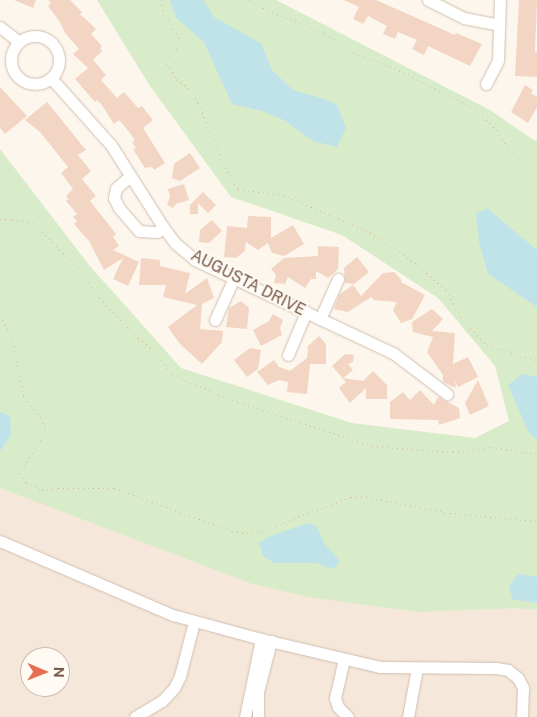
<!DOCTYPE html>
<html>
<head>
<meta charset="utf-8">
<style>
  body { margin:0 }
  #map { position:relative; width:537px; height:717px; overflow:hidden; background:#fdf6ec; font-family:"Public Sans",sans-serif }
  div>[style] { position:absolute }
  .residential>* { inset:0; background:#f5e8da }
  .green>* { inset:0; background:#d8ecc9 }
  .water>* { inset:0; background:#bfe3e8 }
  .building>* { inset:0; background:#f3d5c3 }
  .path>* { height:1px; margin-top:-0.5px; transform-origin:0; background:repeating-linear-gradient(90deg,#d9b8a5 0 1px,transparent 0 5px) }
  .roads { filter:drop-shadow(0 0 1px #d1beb0) drop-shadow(0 0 1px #d1beb0) }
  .minor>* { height:11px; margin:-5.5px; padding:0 5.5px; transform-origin:5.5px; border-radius:5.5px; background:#fff }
  .minor>.ring { margin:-5.5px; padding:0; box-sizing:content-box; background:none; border:11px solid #fff; border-radius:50% }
  span { translate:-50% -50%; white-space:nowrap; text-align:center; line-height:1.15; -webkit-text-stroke:4px #fffaf3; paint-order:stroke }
  .street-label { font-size:16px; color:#7a5c4d }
  .north { position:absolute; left:20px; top:647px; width:50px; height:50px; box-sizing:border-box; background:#fffaf3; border:1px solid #cabbb1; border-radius:50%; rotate:91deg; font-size:14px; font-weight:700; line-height:20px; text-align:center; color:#7a5c4d }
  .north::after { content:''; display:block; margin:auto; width:18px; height:22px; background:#e76f51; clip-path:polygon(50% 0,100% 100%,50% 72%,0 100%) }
</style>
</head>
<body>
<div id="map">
  <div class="residential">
    <div style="clip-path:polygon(evenodd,0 488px,35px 500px,514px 608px,537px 610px,537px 717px,0 717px,0 488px,30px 657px,60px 657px,60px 687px,30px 687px,30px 657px)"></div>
  </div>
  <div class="green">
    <div style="clip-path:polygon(97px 0,276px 0,490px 110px,535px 141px,537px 139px,537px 610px,514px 608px,419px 612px,307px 597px,250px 583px,0 488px,0 149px,89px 265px,181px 368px,352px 423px,475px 438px,509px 421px,495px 366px,438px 298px,342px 235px,231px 197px,150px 86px)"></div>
  </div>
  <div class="water">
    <div style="clip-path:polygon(170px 0,203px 0,214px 17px,261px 43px,272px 70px,293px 90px,327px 100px,337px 105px,346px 128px,337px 147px,313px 141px,284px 120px,262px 111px,232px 104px,204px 42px,176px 18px)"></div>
    <div style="clip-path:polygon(487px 208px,537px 250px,537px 307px,488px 274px,479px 242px,476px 214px)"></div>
    <div style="clip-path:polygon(522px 374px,537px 377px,537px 439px,529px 433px,508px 385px)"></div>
    <div style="clip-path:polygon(0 412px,10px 416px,11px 435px,0 451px)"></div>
    <div style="clip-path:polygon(309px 523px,317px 527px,324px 543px,340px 561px,333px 569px,316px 563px,274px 563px,263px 556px,259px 543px,270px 536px)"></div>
    <div style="clip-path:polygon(518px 574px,537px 577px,537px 603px,512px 599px,509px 586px)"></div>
  </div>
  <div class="building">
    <div style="clip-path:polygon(14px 0,36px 0,33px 8px)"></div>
    <div style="clip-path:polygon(48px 0,70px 0,82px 12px,80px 14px,96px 29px,91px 34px,102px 46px,100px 48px,102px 51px,93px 60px,106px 75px,101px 80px,117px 98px,124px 92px,138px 108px,142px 106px,153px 120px,143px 128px,165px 163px,154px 170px,152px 167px,145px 168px,133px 149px,136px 148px,132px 142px,135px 140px,126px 128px,119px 120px,114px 124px,101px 104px,97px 100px,95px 102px,75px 79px,88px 68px,73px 54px,79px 49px,65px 33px,60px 22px,48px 6px,51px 3px)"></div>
    <div style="clip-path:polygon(344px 0,376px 0,455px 35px,456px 33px,482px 44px,470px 66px,428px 46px,424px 55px,412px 49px,417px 40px,398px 32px,395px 39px,383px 34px,387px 26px,368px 16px,363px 24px,353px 19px,359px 7px)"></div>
    <div style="clip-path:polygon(519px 0,537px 0,535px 52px,537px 52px,537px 77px,515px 76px)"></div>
    <div style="clip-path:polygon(525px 85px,533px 90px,531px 93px,537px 97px,537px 107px,528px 123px,511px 112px)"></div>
    <div style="clip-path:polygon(0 87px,27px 116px,5px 134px,0 128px)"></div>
    <div style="clip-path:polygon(47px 102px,86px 150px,78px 155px,91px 171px,82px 179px,96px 196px,90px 201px,116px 234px,113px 237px,119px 246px,113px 250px,139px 262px,128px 286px,113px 279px,123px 258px,104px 270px,89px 241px,74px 224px,77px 221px,73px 217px,77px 214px,66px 201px,68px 199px,66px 196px,73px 189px,61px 173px,68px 167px,40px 132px,25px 120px)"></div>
    <div style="clip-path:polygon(190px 153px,200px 168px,180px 181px,172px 178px,174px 164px)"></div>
    <div style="clip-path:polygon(184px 184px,189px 200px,176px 204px,173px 208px,167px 205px,170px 197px,168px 189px)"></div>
    <div style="clip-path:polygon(203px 192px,216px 205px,208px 213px,198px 203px,198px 214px,190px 214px,190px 205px)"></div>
    <div style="clip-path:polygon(248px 216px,271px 217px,271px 238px,293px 225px,304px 244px,284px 256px,272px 253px,268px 243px,258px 250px,246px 242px,245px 251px,236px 258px,224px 257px,227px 226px,247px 228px)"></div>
    <div style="clip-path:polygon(212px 220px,222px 231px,209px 243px,199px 242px,200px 230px)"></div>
    <div style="clip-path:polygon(318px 246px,339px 247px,338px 269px,328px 278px,316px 271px,316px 279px,311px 279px,305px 288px,288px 277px,285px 284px,274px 283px,276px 275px,271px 269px,284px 258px,318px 256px)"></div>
    <div style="clip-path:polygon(357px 257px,369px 272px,354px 284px,345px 283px,344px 268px)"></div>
    <div style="clip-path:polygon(141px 258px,160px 260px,160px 266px,190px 273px,185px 294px,207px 278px,214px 298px,202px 304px,200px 329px,223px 331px,222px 342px,202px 364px,180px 344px,168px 327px,197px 305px,163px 297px,166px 285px,139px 285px)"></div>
    <div style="clip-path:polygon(394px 272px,401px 279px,401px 282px,425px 295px,412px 319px,401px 323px,393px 310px,397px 302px,374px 300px,371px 297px,348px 312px,334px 309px,339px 295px,353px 285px,361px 296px,383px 273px)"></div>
    <div style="clip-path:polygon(241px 301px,249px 308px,247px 329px,226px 327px,229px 308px)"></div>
    <div style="clip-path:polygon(432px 309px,443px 319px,432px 331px,455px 333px,453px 364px,468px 357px,478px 377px,458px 387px,455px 381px,456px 388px,443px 382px,443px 375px,427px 352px,433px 337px,413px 332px,412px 322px)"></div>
    <div style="clip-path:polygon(273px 314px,283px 320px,280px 328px,282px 335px,261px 346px,253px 330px,269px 321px)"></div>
    <div style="clip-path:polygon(319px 336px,326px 344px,326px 364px,310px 364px,307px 394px,287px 392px,288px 382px,279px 380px,268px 385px,257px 372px,274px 360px,279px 367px,290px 371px,307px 358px,308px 346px)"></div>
    <div style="clip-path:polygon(250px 348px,261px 350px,258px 369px,247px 377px,234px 360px)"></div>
    <div style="clip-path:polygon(345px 354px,354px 355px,353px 362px,348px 364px,353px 370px,343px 378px,363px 381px,373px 371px,387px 385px,387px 399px,366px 399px,366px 388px,350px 403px,339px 388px,346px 382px,332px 366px)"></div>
    <div style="clip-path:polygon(478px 380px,489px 406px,470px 415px,465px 403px)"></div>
    <div style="clip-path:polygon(420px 390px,434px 405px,438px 397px,459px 408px,460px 418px,439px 425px,438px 420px,390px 419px,390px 402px,403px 392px,410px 400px)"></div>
  </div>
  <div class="path">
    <div style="left:161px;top:0;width:11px;rotate:80deg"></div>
    <div style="left:163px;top:11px;width:32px;rotate:58deg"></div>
    <div style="left:180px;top:38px;width:12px;rotate:104deg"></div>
    <div style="left:177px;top:50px;width:15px;rotate:143deg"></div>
    <div style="left:165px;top:59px;width:23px;rotate:61deg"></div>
    <div style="left:176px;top:79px;width:17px;rotate:36deg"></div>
    <div style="left:190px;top:89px;width:16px;rotate:60deg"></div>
    <div style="left:198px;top:103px;width:78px;rotate:66.7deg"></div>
    <div style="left:229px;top:175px;width:17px;rotate:57deg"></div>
    <div style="left:238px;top:189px;width:45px;rotate:7.6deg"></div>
    <div style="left:283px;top:195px;width:95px;rotate:23deg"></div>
    <div style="left:370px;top:232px;width:55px;rotate:34.6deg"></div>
    <div style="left:415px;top:263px;width:41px;rotate:41.1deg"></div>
    <div style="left:446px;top:290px;width:35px;rotate:61deg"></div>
    <div style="left:463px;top:321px;width:34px;rotate:45deg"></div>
    <div style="left:487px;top:345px;width:52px;rotate:17.7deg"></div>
    <div style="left:249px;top:0;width:16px;rotate:30deg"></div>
    <div style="left:263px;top:8px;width:67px;rotate:22deg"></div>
    <div style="left:325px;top:33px;width:40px;rotate:34deg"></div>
    <div style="left:358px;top:55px;width:34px;rotate:19deg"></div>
    <div style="left:390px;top:66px;width:95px;rotate:26.8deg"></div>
    <div style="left:475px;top:109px;width:30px;rotate:44deg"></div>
    <div style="left:497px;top:130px;width:23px;rotate:59deg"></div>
    <div style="left:509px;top:150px;width:36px;rotate:38deg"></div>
    <div style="left:0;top:219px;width:12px"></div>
    <div style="left:12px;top:219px;width:24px;rotate:12deg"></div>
    <div style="left:35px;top:224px;width:64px;rotate:45.6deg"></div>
    <div style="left:80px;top:270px;width:29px;rotate:56deg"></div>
    <div style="left:96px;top:294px;width:61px;rotate:46.3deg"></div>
    <div style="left:138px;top:338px;width:17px;rotate:36deg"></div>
    <div style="left:152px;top:348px;width:34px;rotate:53deg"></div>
    <div style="left:172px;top:375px;width:77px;rotate:22.2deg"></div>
    <div style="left:243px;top:404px;width:136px;rotate:18deg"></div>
    <div style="left:372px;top:446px;width:81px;rotate:4.2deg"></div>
    <div style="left:453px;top:452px;width:38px;rotate:-7deg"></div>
    <div style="left:491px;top:447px;width:47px;rotate:8.7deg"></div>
    <div style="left:0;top:315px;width:29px;rotate:63deg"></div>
    <div style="left:13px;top:341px;width:57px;rotate:78.9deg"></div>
    <div style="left:24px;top:397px;width:27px;rotate:51deg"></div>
    <div style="left:41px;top:418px;width:14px;rotate:69deg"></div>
    <div style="left:46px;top:431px;width:51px;rotate:122.1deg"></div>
    <div style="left:19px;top:474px;width:11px;rotate:49deg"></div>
    <div style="left:26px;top:482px;width:18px;rotate:27deg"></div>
    <div style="left:42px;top:490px;width:16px;rotate:-7deg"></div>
    <div style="left:58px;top:488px;width:56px"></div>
    <div style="left:114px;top:488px;width:126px;rotate:20deg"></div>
    <div style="left:232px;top:531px;width:15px;rotate:8deg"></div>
    <div style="left:247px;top:533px;width:14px;rotate:-8deg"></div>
    <div style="left:261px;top:531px;width:96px;rotate:-20.7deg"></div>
    <div style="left:351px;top:497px;width:10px;rotate:-6deg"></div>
    <div style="left:361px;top:496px;width:91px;rotate:10.8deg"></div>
    <div style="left:450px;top:513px;width:87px;rotate:5.3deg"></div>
  </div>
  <div class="roads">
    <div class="minor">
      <div style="left:428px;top:0;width:40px;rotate:26.6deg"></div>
      <div style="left:464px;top:18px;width:36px;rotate:11deg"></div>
      <div style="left:0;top:27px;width:24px;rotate:38deg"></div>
      <div class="ring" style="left:11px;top:36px;width:37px;height:37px"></div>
      <div style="left:51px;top:78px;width:90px;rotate:48.2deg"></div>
      <div style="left:111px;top:145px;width:97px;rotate:57.6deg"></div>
      <div style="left:163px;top:227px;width:20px;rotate:53deg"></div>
      <div style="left:175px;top:243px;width:26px;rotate:40deg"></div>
      <div style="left:195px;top:260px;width:219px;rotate:25.2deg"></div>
      <div style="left:393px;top:353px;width:68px;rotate:37.2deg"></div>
      <div style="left:486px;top:84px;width:27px;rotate:-63deg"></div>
      <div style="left:498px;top:60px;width:60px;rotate:-88.1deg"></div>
      <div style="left:130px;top:176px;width:18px;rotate:139deg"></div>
      <div style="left:116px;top:188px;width:10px;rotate:101deg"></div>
      <div style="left:114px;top:198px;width:11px;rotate:63deg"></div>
      <div style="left:119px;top:208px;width:30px;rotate:49deg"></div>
      <div style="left:139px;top:231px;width:18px;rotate:3deg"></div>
      <div style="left:157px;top:232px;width:8px;rotate:-40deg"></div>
      <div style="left:320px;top:319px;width:44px;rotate:-65.8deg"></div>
      <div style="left:215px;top:320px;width:46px;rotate:-65.7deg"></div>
      <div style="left:288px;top:355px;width:47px;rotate:-67.3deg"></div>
      <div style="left:0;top:541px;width:188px;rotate:23.2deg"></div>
      <div style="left:173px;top:615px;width:91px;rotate:15.3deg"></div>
      <div style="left:261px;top:639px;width:122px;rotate:13.2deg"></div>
      <div style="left:380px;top:667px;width:116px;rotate:0.5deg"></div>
      <div style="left:496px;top:668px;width:12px;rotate:9deg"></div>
      <div style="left:508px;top:670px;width:13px;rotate:39deg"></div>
      <div style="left:518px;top:678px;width:11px;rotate:63deg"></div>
      <div style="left:523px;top:688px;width:29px;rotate:92deg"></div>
      <div style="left:344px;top:659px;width:40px;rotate:103deg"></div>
      <div style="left:335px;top:698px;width:9px;rotate:72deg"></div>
      <div style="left:338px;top:707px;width:14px;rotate:45deg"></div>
      <div style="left:135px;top:717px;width:31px;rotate:-31deg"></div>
      <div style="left:162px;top:701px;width:18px;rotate:-47deg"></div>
      <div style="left:174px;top:688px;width:13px;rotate:-63deg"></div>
      <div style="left:180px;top:676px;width:56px;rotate:-75.5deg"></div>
      <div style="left:245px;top:717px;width:80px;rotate:-78.4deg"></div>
      <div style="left:258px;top:717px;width:25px;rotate:-90deg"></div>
      <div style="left:258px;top:692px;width:53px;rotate:-75.7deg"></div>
      <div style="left:408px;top:717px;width:50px;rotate:-79.6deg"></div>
    </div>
  </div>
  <div class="street-label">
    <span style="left:248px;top:283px;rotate:27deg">AUGUSTA DRIVE</span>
  </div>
  <div class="north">N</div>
</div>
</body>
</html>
